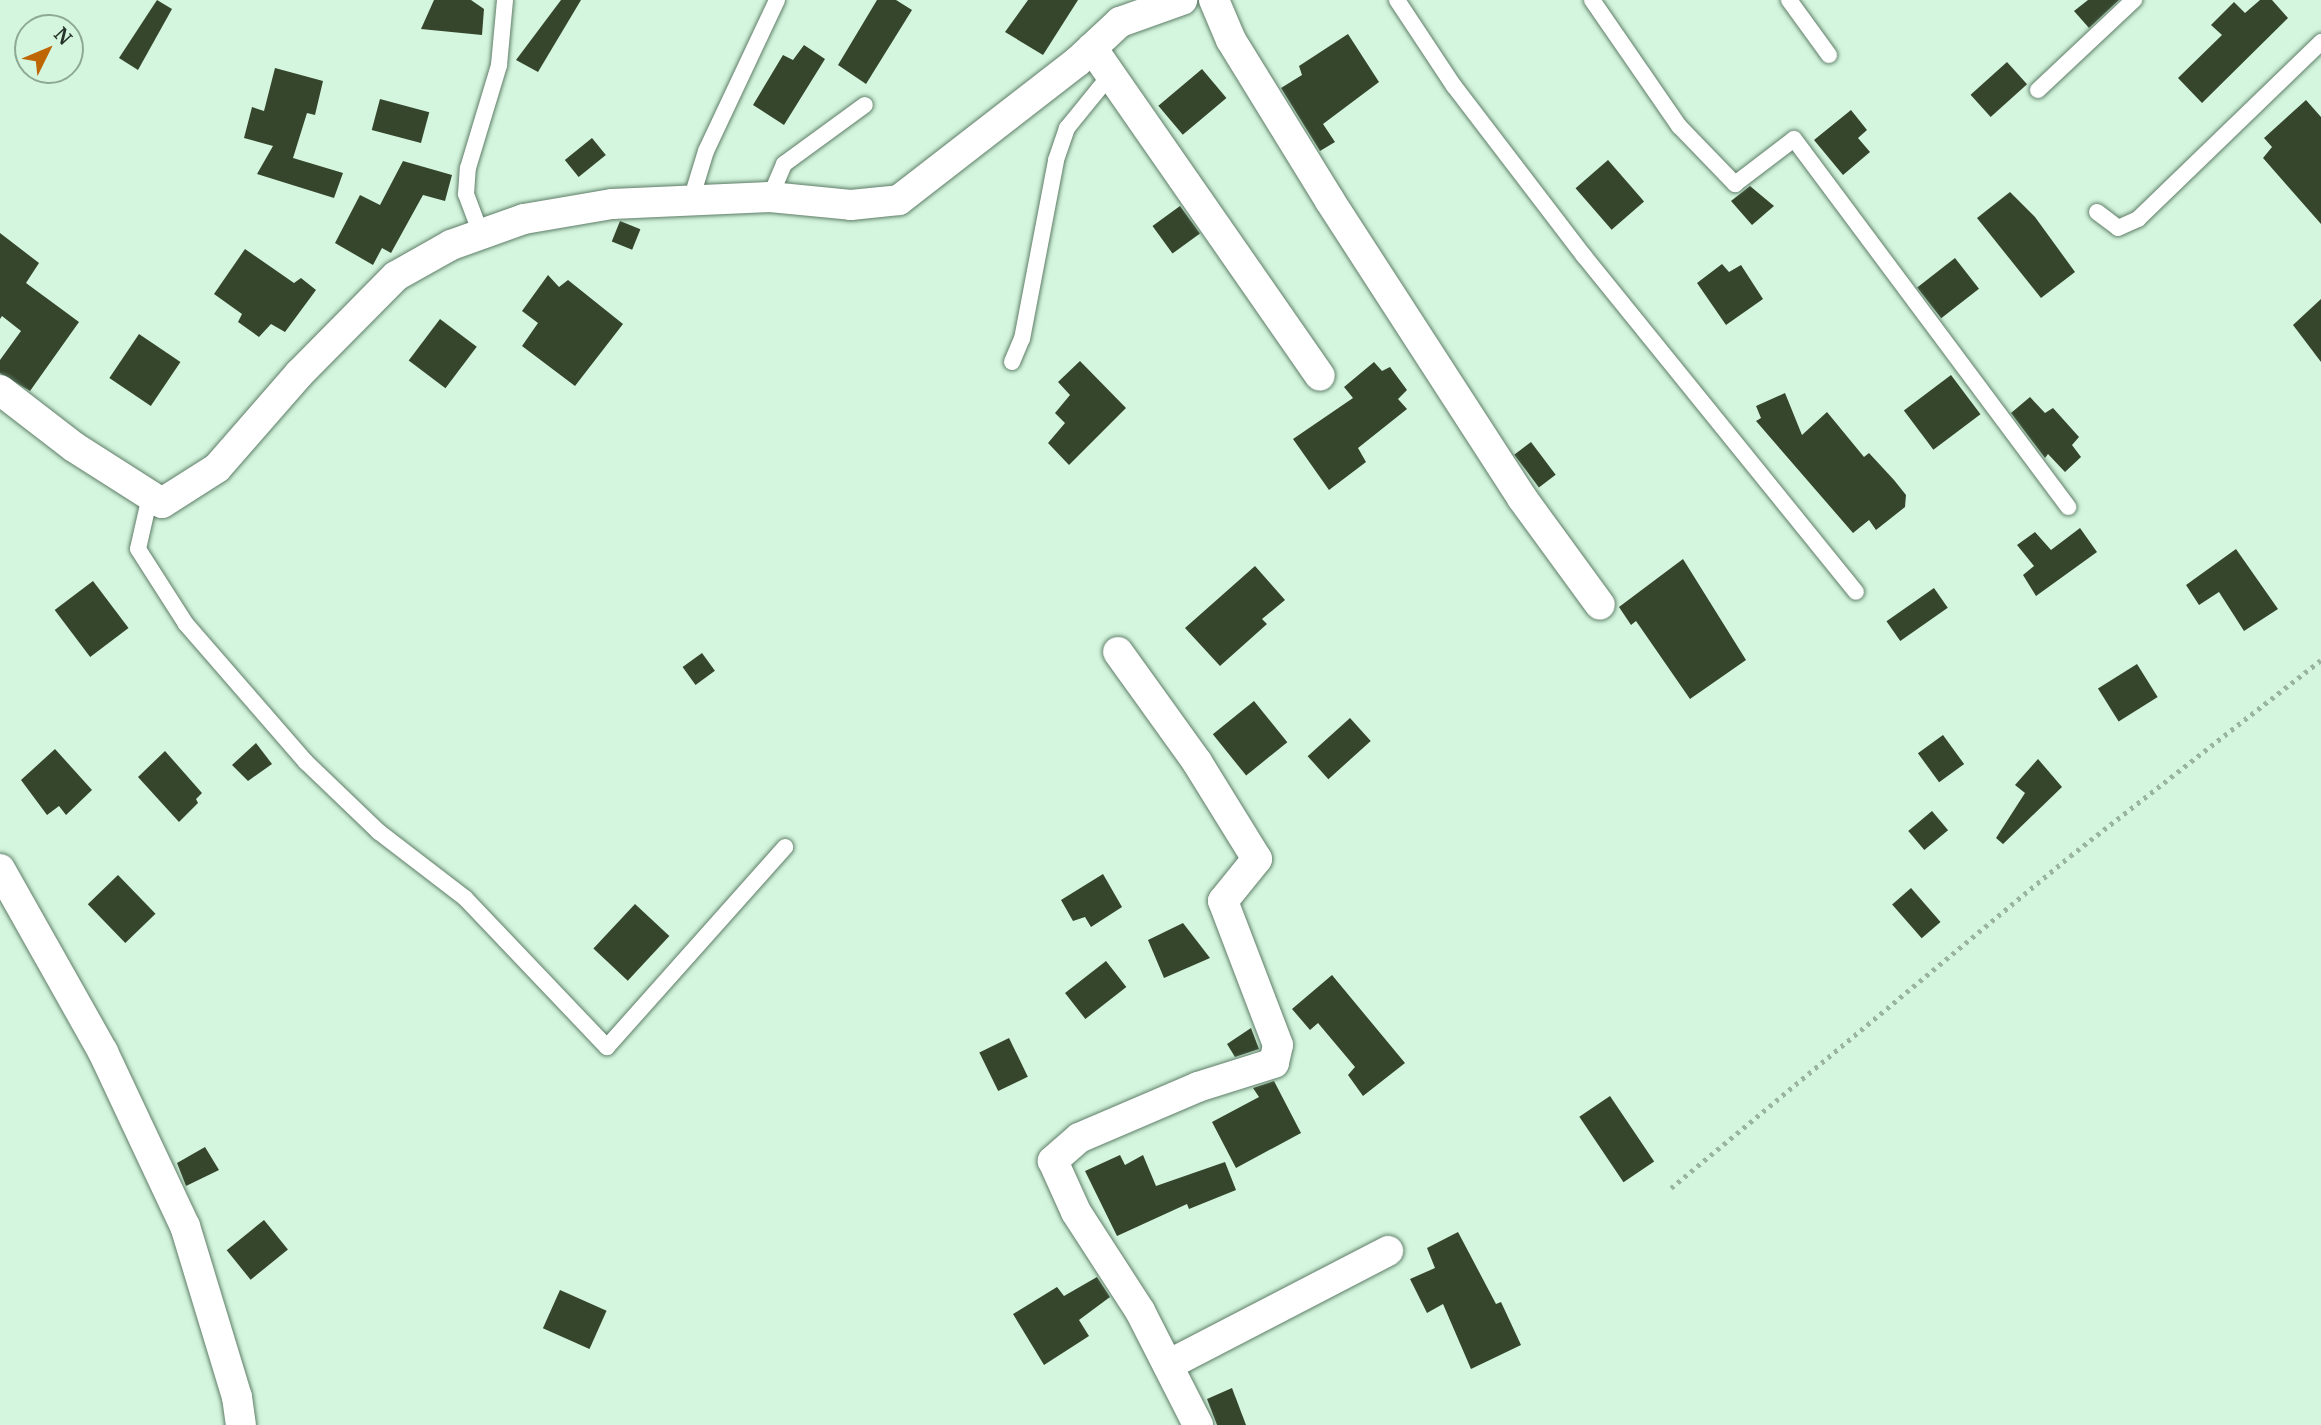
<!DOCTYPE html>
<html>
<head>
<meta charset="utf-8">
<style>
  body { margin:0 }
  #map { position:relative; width:2321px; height:1425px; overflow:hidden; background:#d4f6de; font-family:Merriweather,serif }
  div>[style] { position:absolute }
  .building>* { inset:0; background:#36462d; transform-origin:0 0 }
  .path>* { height:4.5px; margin-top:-2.25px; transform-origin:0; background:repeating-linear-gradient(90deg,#99b4a1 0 3.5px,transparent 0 8.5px) }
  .roads { filter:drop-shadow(0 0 2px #5f7d68) drop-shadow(0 0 2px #5f7d68) }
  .lane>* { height:16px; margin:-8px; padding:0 8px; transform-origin:8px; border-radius:8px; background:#fff }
  .street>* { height:30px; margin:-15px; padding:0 15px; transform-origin:15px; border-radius:15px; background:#fff }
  span { translate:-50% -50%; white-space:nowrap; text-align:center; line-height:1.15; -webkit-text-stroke:7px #d4f6de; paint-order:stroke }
  .north { position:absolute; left:14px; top:14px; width:70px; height:70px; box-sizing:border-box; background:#d4f6de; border:2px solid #8ea896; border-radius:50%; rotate:47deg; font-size:19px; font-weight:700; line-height:28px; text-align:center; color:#26332a }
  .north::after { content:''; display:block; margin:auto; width:24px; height:32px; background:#be6504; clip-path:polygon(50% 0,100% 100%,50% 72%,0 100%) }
</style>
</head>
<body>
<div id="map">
  <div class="building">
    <div style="clip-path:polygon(157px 0,172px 9px,138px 70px,119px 58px)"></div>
    <div style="clip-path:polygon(434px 0,471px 0,484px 9px,482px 35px,421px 29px)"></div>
    <div style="clip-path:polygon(561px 0,581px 0,538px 72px,516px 60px)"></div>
    <div style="clip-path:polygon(877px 0,896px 0,912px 10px,866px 84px,838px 65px)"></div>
    <div style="clip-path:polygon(1028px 0,1078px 0,1043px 55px,1005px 32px)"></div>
    <div style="clip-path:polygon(2088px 0,2119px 0,2089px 28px,2074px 11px)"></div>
    <div style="clip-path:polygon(2260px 0,2272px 0,2288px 18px,2202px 103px,2178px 78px,2222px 35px,2211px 25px,2234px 2px,2245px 13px)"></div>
    <div style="clip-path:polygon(1348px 34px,1379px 82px,1323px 124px,1335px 142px,1320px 151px,1281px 88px,1302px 75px,1299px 66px)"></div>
    <div style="clip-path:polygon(804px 45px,825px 59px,784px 125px,753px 105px,783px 55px,793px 60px)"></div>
    <div style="left:2007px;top:62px;width:30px;height:49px;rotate:48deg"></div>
    <div style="clip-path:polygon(275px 68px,323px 81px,315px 115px,307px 113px,293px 158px,343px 173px,334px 198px,257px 174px,273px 146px,244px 138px,252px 107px,264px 111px)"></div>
    <div style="left:1202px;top:69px;width:38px;height:57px;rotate:50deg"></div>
    <div style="left:380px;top:99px;width:51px;height:32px;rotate:15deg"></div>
    <div style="clip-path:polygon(2306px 100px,2321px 117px,2321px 224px,2263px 158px,2272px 147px,2264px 138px)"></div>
    <div style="clip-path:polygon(1851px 110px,1867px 130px,1858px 138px,1870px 152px,1843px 175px,1814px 140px)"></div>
    <div style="left:592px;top:138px;width:22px;height:35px;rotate:51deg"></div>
    <div style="left:1608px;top:160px;width:55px;height:43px;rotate:49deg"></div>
    <div style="clip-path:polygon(403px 161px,452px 175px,445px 201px,423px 195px,391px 253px,382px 248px,373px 265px,335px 243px,360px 195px,380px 205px)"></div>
    <div style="clip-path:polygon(1750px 186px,1774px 206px,1752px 225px,1731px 201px)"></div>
    <div style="clip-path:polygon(2010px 192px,2035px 217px,2075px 272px,2041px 298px,1977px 218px)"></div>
    <div style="left:1180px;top:206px;width:34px;height:34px;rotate:54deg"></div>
    <div style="left:620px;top:221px;width:22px;height:22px;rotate:22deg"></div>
    <div style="clip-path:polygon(0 233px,39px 263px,26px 283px,79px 322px,30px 391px,0 373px,0 360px,21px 331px,2px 316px,0 319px)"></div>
    <div style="clip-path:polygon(245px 249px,294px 283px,301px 278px,316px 290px,285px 332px,271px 324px,259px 337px,238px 322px,242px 314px,214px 294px)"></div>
    <div style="left:1955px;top:258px;width:39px;height:48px;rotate:52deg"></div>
    <div style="clip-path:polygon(1722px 264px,1729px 272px,1741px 265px,1763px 299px,1726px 325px,1697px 283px)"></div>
    <div style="clip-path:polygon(548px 275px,559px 287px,568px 280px,623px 324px,575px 386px,522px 346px,538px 323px,522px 311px)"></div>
    <div style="clip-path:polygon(2321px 299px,2321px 362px,2293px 325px)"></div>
    <div style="left:440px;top:319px;width:46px;height:52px;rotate:37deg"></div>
    <div style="left:139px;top:334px;width:50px;height:53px;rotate:34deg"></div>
    <div style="clip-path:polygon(1080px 361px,1126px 408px,1069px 465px,1048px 443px,1065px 423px,1055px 413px,1070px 395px,1058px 382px)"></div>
    <div style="clip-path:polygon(1374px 362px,1382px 371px,1390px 367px,1407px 390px,1398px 399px,1407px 409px,1358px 448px,1366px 462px,1329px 490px,1293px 439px,1353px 398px,1344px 387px)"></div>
    <div style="left:1951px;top:375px;width:49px;height:59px;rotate:53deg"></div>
    <div style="clip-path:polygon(1785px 393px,1802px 435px,1827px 412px,1864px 457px,1869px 453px,1894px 480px,1906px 495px,1905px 507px,1876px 530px,1869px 520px,1853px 533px,1756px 421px,1761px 418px,1756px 406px)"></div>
    <div style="clip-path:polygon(2030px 397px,2045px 413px,2053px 408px,2079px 437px,2072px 445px,2081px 457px,2065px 472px,2048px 454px,2045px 458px,2011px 413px)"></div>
    <div style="left:1531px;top:442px;width:41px;height:21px;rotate:53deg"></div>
    <div style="clip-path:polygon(2080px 528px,2097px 552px,2036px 596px,2023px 575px,2034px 566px,2017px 545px,2035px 532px,2051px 550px)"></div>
    <div style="clip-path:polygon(2236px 549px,2278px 609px,2244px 631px,2219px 592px,2199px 605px,2186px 585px)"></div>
    <div style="clip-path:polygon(1683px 559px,1746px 660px,1690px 699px,1636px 621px,1631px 625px,1619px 607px)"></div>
    <div style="clip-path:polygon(1255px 566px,1285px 600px,1262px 619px,1267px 624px,1220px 666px,1185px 628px)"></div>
    <div style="left:93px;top:581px;width:59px;height:48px;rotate:53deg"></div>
    <div style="left:1934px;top:588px;width:24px;height:58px;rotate:55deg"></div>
    <div style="left:702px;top:653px;width:22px;height:24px;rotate:54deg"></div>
    <div style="left:2137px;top:664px;width:39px;height:46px;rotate:58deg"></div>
    <div style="left:1254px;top:701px;width:53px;height:53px;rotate:51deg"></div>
    <div style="left:1350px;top:718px;width:31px;height:57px;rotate:48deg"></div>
    <div style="left:1943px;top:735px;width:36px;height:31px;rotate:54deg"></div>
    <div style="clip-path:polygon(256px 743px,272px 764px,248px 781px,232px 765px)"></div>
    <div style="clip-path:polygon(55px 749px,92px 790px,66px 815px,59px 806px,47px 815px,21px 780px)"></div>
    <div style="clip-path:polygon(165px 751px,202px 793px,196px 799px,198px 803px,179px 822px,138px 777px)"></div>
    <div style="clip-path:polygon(2038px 759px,2062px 787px,2003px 844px,1996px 838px,2025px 793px,2015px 785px)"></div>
    <div style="left:1932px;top:811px;width:25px;height:31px;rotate:50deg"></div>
    <div style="clip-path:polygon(1103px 874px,1122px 907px,1091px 927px,1085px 917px,1073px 921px,1061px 900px)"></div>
    <div style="left:118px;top:875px;width:54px;height:42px;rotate:46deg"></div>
    <div style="left:1911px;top:888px;width:45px;height:25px;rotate:49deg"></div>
    <div style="left:635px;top:904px;width:47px;height:61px;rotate:43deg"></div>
    <div style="clip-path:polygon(1183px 923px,1210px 958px,1164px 978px,1148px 940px)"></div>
    <div style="left:1106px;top:961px;width:33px;height:52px;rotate:52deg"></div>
    <div style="clip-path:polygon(1332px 975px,1405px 1063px,1363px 1096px,1348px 1075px,1355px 1067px,1318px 1023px,1310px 1030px,1292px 1009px)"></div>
    <div style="clip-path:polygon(1251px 1028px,1259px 1049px,1235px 1057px,1227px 1044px)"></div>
    <div style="left:1009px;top:1038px;width:43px;height:33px;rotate:64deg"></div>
    <div style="clip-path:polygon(1274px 1081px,1301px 1133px,1236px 1168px,1212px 1122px,1259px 1097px,1253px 1088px)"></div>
    <div style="left:1610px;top:1096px;width:79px;height:37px;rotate:56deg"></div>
    <div style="clip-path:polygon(205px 1147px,219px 1170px,186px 1186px,177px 1163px)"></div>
    <div style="clip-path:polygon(1120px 1155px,1125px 1165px,1143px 1155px,1156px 1186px,1225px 1162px,1236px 1190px,1189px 1209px,1187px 1204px,1117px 1236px,1085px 1171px)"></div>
    <div style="left:264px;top:1220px;width:38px;height:48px;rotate:51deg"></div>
    <div style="clip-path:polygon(1458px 1232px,1496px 1304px,1501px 1302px,1521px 1345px,1471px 1369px,1443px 1304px,1427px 1313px,1410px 1279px,1435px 1268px,1427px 1248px)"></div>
    <div style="clip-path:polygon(1097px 1277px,1110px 1297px,1079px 1320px,1089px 1336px,1044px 1365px,1013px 1314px,1057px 1287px,1064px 1296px)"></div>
    <div style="left:560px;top:1290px;width:51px;height:42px;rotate:24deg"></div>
    <div style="clip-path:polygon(1232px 1388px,1246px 1425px,1217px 1425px,1207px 1399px)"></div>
  </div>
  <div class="path">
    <div style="left:1671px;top:1188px;width:519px;rotate:-39.76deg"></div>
    <div style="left:2070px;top:856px;width:318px;rotate:-38deg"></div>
  </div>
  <div class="roads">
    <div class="lane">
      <div style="left:1397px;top:0;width:103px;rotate:56.5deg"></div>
      <div style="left:1454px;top:86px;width:214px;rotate:52.6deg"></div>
      <div style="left:1584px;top:256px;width:432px;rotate:51deg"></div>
      <div style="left:1592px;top:0;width:153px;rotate:55.4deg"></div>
      <div style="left:1679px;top:126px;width:81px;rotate:46deg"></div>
      <div style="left:1735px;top:184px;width:74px;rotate:-37.3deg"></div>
      <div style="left:1794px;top:139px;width:459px;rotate:53.3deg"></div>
      <div style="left:1789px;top:0;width:68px;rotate:54deg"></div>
      <div style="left:2038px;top:90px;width:132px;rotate:-43.2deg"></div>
      <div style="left:770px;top:197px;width:36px;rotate:-67deg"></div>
      <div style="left:784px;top:164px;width:100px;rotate:-36.1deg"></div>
      <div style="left:691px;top:200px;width:51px;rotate:-73deg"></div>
      <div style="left:706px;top:151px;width:167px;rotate:-64.8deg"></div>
      <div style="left:2097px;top:212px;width:26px;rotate:37deg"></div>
      <div style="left:2118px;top:228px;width:22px;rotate:-24deg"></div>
      <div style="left:2138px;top:219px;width:255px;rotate:-44deg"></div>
      <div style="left:481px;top:234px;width:43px;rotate:-110.6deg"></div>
      <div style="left:466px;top:194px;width:26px;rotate:-86deg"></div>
      <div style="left:468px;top:168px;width:108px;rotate:-73.2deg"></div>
      <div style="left:499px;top:65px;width:65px;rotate:-84.7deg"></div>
      <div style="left:1012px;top:362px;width:25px;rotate:-67deg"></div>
      <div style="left:1022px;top:339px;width:182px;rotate:-79.2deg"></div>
      <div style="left:1056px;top:160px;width:34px;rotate:-71deg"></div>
      <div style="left:1067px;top:128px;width:70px;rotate:-50.8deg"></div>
      <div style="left:150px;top:496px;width:54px;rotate:102.8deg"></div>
      <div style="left:138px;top:549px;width:89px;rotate:57.4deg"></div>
      <div style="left:186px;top:624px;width:183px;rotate:49deg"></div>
      <div style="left:306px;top:762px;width:101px;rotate:43.8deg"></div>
      <div style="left:379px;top:832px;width:108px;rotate:37.5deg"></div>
      <div style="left:465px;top:898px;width:206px;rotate:46.4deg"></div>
      <div style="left:607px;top:1047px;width:268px;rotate:-48.3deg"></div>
    </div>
    <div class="street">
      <div style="left:1214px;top:0;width:43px;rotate:67deg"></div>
      <div style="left:1231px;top:40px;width:189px;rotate:58.4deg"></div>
      <div style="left:1330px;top:201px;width:354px;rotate:57.1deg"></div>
      <div style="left:1522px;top:498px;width:132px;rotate:53.9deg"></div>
      <div style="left:1092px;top:48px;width:399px;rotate:55.2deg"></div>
      <div style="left:0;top:390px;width:93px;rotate:37.6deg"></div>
      <div style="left:74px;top:447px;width:104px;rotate:32.5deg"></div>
      <div style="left:162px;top:503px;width:65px;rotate:-32.5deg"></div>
      <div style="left:217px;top:468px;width:125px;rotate:-48.9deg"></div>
      <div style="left:299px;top:374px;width:138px;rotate:-45.3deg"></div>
      <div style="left:396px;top:276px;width:63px;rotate:-29.4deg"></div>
      <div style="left:451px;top:245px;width:77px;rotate:-19.6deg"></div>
      <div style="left:524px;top:219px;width:89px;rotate:-9.7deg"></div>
      <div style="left:612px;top:204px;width:158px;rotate:-2.5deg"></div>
      <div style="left:770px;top:197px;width:81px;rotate:5.6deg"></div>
      <div style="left:851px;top:205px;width:48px;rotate:-5.9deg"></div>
      <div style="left:899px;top:200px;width:225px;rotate:-37.8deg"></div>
      <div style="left:1077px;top:62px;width:59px;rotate:-42.9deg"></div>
      <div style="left:1120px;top:22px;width:66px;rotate:-19.5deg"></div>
      <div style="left:1118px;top:652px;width:135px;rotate:54.3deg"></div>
      <div style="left:1197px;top:762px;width:114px;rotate:58.3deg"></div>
      <div style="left:1257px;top:859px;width:54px;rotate:129deg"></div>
      <div style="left:1223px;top:901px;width:154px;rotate:69.1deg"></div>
      <div style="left:1278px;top:1045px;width:18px;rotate:103deg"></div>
      <div style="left:1274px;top:1063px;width:80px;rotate:162.5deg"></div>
      <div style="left:1198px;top:1087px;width:129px;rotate:156.8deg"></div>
      <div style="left:1079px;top:1138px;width:35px;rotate:139deg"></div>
      <div style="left:1053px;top:1161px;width:56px;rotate:65.7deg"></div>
      <div style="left:1076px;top:1212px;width:118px;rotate:57.1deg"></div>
      <div style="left:1140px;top:1311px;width:128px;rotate:63deg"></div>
      <div style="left:0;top:869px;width:210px;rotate:60.6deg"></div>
      <div style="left:103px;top:1052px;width:192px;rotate:64.8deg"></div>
      <div style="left:185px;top:1226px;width:179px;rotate:73.1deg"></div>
      <div style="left:237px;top:1397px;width:28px;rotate:82deg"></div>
      <div style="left:1168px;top:1365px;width:248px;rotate:-27.4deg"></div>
    </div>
  </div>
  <div class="north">N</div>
</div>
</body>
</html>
